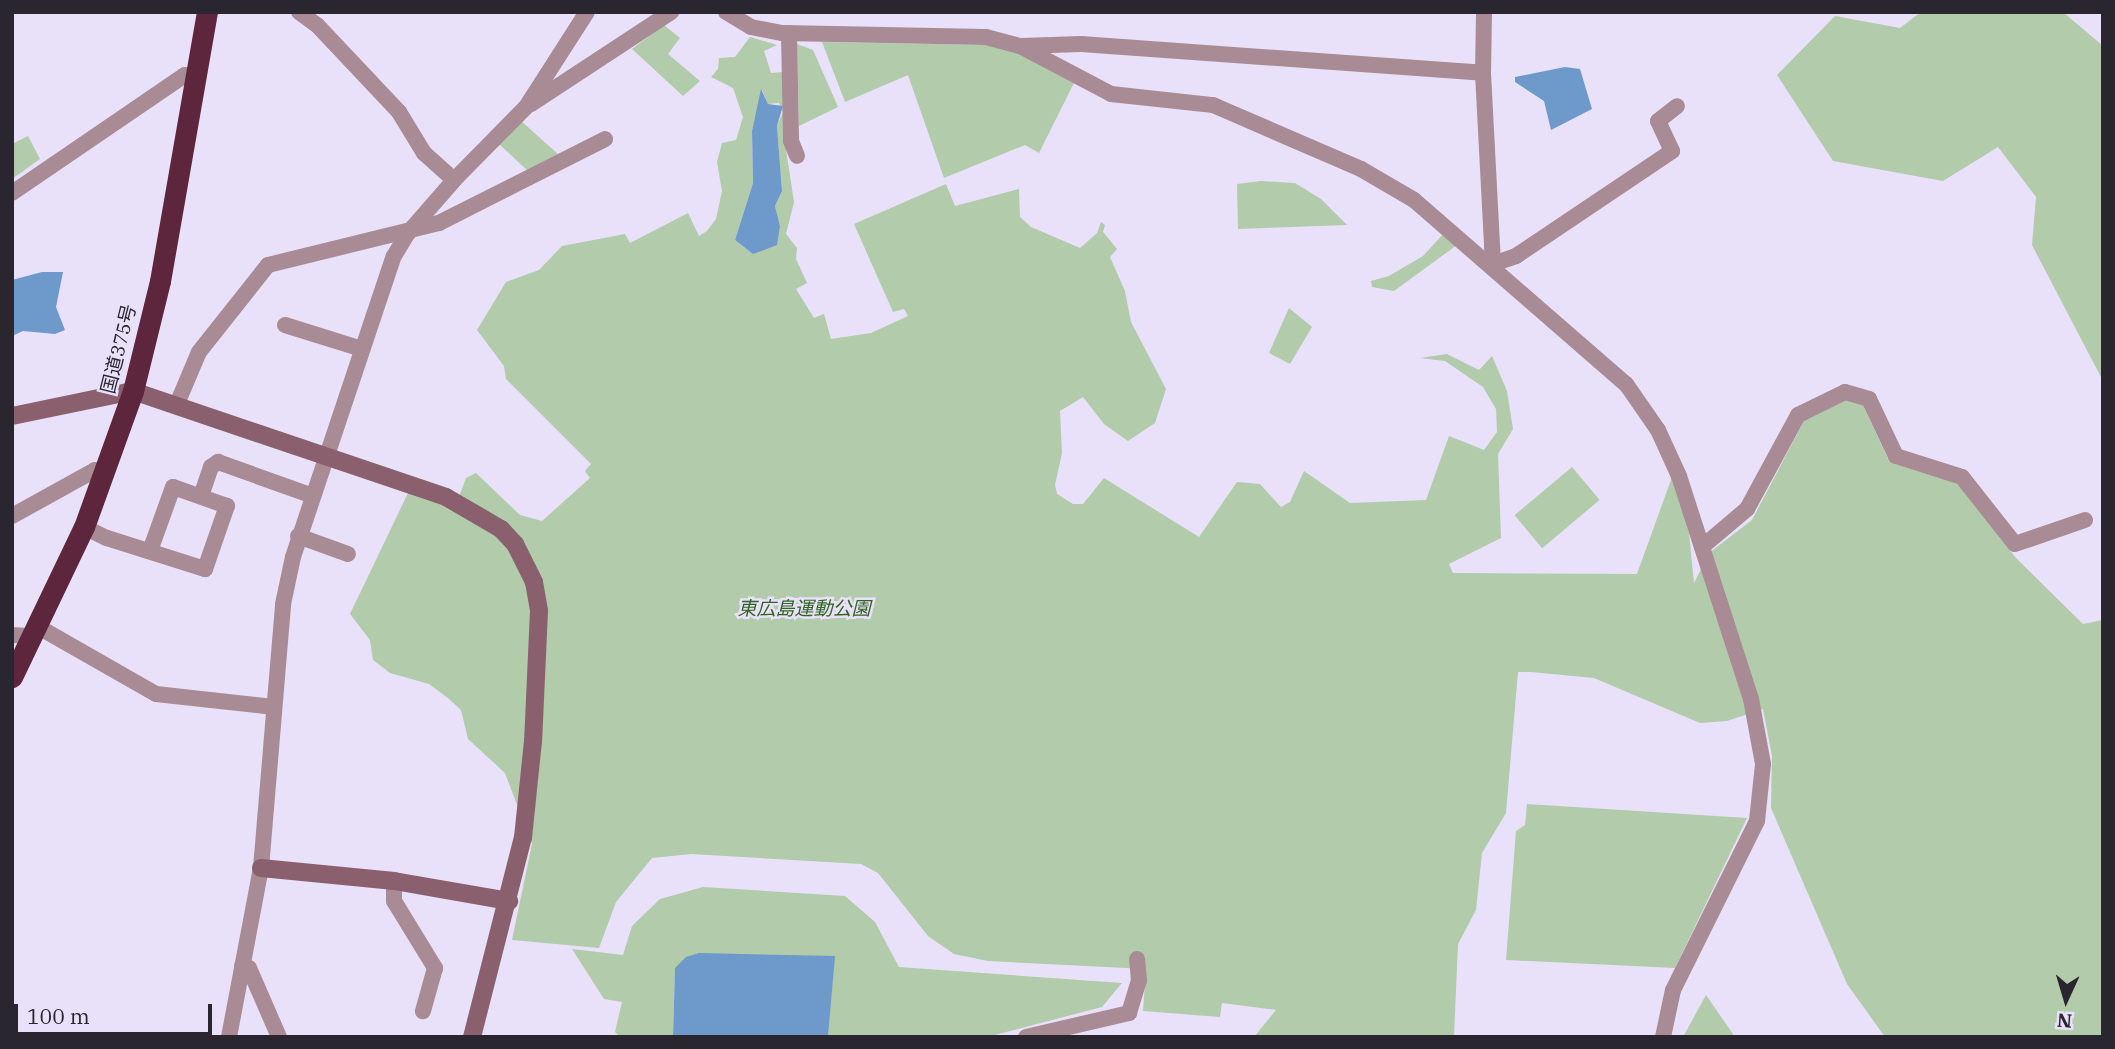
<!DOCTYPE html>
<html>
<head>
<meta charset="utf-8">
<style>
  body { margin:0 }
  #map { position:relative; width:2115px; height:1049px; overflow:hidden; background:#e9e1fa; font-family:"IBM Plex Serif","Noto Sans JP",serif }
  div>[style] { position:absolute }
  .green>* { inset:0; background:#b1cbab; transform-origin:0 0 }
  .water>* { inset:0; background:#6d9aca }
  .street>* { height:16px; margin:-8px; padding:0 8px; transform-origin:8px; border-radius:8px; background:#a98b95 }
  .secondary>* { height:18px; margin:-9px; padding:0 9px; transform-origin:9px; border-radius:9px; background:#8a606f }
  .highway>* { height:21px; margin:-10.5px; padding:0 10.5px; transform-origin:10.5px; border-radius:10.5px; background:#5e263d }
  span { translate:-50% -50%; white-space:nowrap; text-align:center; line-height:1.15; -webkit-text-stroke:5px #e9e1fa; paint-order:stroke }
  .street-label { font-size:19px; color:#292630 }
  .park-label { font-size:19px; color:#306520; font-style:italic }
  .frame { position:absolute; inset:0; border:14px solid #292630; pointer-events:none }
  .north { position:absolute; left:2031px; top:965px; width:70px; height:70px; -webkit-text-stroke:5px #e9e1fa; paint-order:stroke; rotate:184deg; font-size:19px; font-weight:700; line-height:28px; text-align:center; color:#292630 }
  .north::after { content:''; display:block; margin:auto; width:24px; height:32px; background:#292630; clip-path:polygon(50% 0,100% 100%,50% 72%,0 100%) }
  .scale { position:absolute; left:14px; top:1004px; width:198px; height:32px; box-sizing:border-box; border:4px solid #292630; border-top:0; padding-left:9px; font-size:21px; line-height:24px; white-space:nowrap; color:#292630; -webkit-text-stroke:5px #e9e1fa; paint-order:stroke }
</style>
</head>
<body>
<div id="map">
  <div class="green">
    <div style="clip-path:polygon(1921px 12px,2063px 12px,2103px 46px,2103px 381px,2032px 245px,2036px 197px,1998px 147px,1943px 181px,1833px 161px,1777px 75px,1835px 16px,1900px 28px)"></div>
    <div style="clip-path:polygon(664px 25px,680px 38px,668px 54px,700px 81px,683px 96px,632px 49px)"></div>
    <div style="clip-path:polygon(evenodd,750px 37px,777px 45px,764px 51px,771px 73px,784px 72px,785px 143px,794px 202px,786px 234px,797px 248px,796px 259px,807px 283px,796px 289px,814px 318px,824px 314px,831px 339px,871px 333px,908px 316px,904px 309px,893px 312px,854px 224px,946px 184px,955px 206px,1019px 189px,1020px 217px,1031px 227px,1080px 248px,1097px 233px,1101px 222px,1105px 225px,1103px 232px,1117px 249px,1110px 257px,1125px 291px,1131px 322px,1166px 389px,1155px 423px,1128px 441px,1104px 424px,1083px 397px,1060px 411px,1062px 453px,1055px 485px,1057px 494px,1073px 504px,1083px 504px,1104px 478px,1199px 537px,1237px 482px,1260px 484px,1281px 507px,1290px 502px,1304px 471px,1350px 503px,1426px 500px,1449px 436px,1484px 450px,1497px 432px,1496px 409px,1483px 387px,1445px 361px,1420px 358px,1447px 354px,1479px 370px,1492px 356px,1507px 391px,1513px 429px,1498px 454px,1501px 538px,1449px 564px,1453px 573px,1637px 574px,1672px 477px,1689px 533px,1694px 583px,1709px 553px,1752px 520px,1805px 419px,1850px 398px,1861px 401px,1888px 459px,1957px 479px,2001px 532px,2000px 538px,2016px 558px,2083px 624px,2103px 620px,2103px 1037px,1885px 1037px,1847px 984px,1771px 808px,1772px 756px,1763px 709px,1727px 721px,1700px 723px,1594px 678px,1531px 672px,1518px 672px,1506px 813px,1482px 853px,1476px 910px,1458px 944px,1454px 1037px,1254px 1037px,1276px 1010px,1222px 1003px,1220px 1017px,1143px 1011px,1146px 969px,988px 961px,954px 954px,928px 936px,878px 873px,861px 864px,691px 854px,652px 858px,616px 902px,599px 948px,512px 940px,532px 844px,505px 773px,468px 739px,461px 710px,448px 698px,429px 684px,390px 673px,373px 660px,370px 640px,350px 614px,408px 493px,455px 508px,466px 478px,476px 473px,520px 515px,542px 521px,590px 478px,585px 471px,591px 464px,506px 379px,504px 366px,477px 330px,506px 282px,539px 270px,562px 246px,625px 234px,630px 243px,688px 213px,699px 236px,707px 231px,716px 219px,722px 191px,717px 162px,722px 143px,736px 140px,743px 117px,733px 88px,711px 77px,718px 69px,719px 58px,735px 57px,750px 37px,762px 90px,768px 104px,779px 103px,783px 112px,777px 126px,782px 191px,775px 206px,780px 226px,753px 254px,735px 240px,753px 183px,752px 131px,762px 90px)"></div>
    <div style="clip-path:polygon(822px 42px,986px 45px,1010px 49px,1074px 83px,1039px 153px,1025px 145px,944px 178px,908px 75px,845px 102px)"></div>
    <div style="clip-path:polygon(797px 44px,813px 50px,838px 107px,799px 126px)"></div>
    <div style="clip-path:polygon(520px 120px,558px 154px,528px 171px,496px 141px)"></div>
    <div style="clip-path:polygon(28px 136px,40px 159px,12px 179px,12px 144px)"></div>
    <div style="clip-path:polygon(1261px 181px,1295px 183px,1321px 199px,1347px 225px,1238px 229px,1237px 184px)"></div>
    <div style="clip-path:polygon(1445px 232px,1457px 245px,1394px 291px,1372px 287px,1371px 281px,1389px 276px,1423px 256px)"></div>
    <div style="clip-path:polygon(1289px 308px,1312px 327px,1290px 364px,1269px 353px)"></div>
    <div style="left:1572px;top:467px;width:43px;height:75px;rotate:50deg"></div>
    <div style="clip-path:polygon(1527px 804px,1747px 818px,1675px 968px,1506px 960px,1516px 831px,1525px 825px)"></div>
    <div style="clip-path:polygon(703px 887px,845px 896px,875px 922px,899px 967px,1122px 983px,1102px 1007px,987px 1037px,828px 1037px,834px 957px,675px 968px,673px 1037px,620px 1037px,615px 1032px,622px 1002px,604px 999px,572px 949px,623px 955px,632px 926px,660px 899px)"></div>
    <div style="clip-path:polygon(1706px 995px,1735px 1037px,1683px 1037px)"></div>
  </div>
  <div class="water">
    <div style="clip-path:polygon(1565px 67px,1580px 69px,1592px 109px,1551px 130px,1544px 101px,1515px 82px,1515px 77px)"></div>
    <div style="clip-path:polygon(761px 89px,768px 104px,783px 106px,777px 126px,782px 191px,775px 206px,780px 226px,777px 245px,753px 254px,735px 240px,753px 183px,752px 131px)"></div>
    <div style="clip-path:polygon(42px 272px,63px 272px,56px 307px,65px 330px,55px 334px,23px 331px,12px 336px,12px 280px)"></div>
    <div style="clip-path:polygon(699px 953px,835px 956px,828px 1037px,673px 1037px,675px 968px,686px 957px)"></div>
  </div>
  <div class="street">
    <div style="left:299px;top:12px;width:22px;rotate:36deg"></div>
    <div style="left:317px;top:25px;width:120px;rotate:46.7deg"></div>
    <div style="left:399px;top:112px;width:48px;rotate:58.6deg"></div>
    <div style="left:424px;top:153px;width:40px;rotate:42deg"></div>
    <div style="left:726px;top:12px;width:29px;rotate:31deg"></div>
    <div style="left:751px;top:27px;width:33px;rotate:11deg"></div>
    <div style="left:783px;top:33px;width:203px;rotate:1.1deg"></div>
    <div style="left:986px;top:37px;width:35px;rotate:15deg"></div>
    <div style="left:1020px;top:46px;width:103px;rotate:27.8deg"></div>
    <div style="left:1111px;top:94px;width:103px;rotate:6.2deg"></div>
    <div style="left:1213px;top:105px;width:161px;rotate:23.4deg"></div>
    <div style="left:1361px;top:169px;width:61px;rotate:30.3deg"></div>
    <div style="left:1414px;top:200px;width:281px;rotate:41deg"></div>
    <div style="left:1626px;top:384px;width:56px;rotate:55.2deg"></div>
    <div style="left:1658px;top:430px;width:51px;rotate:65.5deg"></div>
    <div style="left:1679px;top:476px;width:234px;rotate:72.1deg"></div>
    <div style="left:1751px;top:699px;width:66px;rotate:79.5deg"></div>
    <div style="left:1763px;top:764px;width:57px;rotate:96deg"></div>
    <div style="left:1757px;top:821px;width:189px;rotate:116.4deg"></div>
    <div style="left:1673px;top:990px;width:48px;rotate:102deg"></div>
    <div style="left:1484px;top:12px;width:61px;rotate:90.9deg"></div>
    <div style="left:1483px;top:73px;width:191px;rotate:87deg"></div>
    <div style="left:1493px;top:264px;width:24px;rotate:-19deg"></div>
    <div style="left:1516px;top:256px;width:188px;rotate:-33.9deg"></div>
    <div style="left:1672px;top:151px;width:33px;rotate:-115deg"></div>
    <div style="left:1658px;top:121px;width:24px;rotate:-38deg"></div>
    <div style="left:789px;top:33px;width:108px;rotate:88.9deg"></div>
    <div style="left:791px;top:141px;width:16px;rotate:68deg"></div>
    <div style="left:1021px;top:46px;width:60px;rotate:-1.9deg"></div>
    <div style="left:1081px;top:44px;width:403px;rotate:4.1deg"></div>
    <div style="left:531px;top:104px;width:168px;rotate:-33.3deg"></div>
    <div style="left:12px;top:193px;width:209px;rotate:-34.3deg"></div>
    <div style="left:185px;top:75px;width:10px"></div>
    <div style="left:285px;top:325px;width:81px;rotate:17.3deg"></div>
    <div style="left:177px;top:404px;width:56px;rotate:-67.1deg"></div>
    <div style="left:199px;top:352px;width:111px;rotate:-51.6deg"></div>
    <div style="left:268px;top:265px;width:176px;rotate:-13.8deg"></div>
    <div style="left:439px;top:223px;width:186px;rotate:-26.8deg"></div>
    <div style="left:201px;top:496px;width:31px;rotate:-71deg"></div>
    <div style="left:211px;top:467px;width:9px;rotate:-36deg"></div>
    <div style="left:218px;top:462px;width:98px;rotate:19.7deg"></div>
    <div style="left:12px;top:516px;width:95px;rotate:-29deg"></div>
    <div style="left:95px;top:470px;width:9px;rotate:6deg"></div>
    <div style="left:84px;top:527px;width:25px;rotate:26deg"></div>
    <div style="left:107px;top:538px;width:103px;rotate:17.6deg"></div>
    <div style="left:205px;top:569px;width:67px;rotate:-70.8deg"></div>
    <div style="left:227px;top:506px;width:57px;rotate:-160.6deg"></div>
    <div style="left:173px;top:487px;width:68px;rotate:109.8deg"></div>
    <div style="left:298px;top:536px;width:53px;rotate:19.8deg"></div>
    <div style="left:1702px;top:547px;width:59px;rotate:-40.2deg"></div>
    <div style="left:1747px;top:509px;width:107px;rotate:-61.5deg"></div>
    <div style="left:1798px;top:415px;width:52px;rotate:-26.1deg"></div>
    <div style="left:1845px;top:392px;width:25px;rotate:16deg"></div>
    <div style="left:1869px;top:399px;width:63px;rotate:64.7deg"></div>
    <div style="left:1896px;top:456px;width:69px;rotate:17.7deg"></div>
    <div style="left:1962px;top:477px;width:85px;rotate:51.7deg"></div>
    <div style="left:2015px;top:544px;width:74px;rotate:-18.9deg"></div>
    <div style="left:35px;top:625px;width:139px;rotate:29.7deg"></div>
    <div style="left:156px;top:694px;width:118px;rotate:6.3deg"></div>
    <div style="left:12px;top:635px;width:18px;rotate:3deg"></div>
    <div style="left:394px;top:881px;width:20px;rotate:90deg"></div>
    <div style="left:394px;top:901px;width:79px;rotate:58.5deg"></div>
    <div style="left:435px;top:968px;width:45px;rotate:105.6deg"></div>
    <div style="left:242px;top:966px;width:7px;rotate:16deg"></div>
    <div style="left:249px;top:968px;width:75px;rotate:66.5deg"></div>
    <div style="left:229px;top:1037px;width:172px;rotate:-79.3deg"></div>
    <div style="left:261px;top:868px;width:265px;rotate:-85.2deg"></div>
    <div style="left:283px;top:604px;width:48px;rotate:-78deg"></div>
    <div style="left:293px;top:557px;width:317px;rotate:-71.5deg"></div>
    <div style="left:394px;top:256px;width:27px;rotate:-59deg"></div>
    <div style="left:408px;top:233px;width:70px;rotate:-49deg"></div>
    <div style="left:454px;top:180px;width:103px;rotate:-45.4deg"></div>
    <div style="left:526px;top:107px;width:113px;rotate:-57.3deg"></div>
    <div style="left:1026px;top:1037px;width:106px;rotate:-13.1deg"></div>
    <div style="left:1129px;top:1013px;width:34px;rotate:-73deg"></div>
    <div style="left:1139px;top:981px;width:22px;rotate:-95deg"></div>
  </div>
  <div class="secondary">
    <div style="left:12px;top:416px;width:124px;rotate:-11.7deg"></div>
    <div style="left:133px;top:391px;width:330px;rotate:18.7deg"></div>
    <div style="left:446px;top:497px;width:64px;rotate:30.2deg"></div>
    <div style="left:501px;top:529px;width:21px;rotate:47deg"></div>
    <div style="left:515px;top:544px;width:42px;rotate:63.4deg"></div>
    <div style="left:534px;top:582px;width:29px;rotate:80deg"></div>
    <div style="left:539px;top:611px;width:130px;rotate:92.6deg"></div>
    <div style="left:533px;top:741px;width:97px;rotate:95.9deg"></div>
    <div style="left:523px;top:837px;width:206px;rotate:104.3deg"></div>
    <div style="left:261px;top:868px;width:134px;rotate:5.6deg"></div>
    <div style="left:394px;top:881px;width:117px;rotate:9.9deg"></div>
  </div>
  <div class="highway">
    <div style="left:12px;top:677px;width:166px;rotate:-64.4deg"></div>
    <div style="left:84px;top:527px;width:145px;rotate:-70.2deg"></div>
    <div style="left:133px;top:391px;width:113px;rotate:-76.2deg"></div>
    <div style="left:160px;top:281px;width:273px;rotate:-80.1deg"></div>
  </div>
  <div class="street-label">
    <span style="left:119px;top:349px;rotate:-76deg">国道375号</span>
  </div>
  <div class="park-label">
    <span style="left:804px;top:609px">東広島運動公園</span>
  </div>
  <div class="frame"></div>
  <div class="north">N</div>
  <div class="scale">100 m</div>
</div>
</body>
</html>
